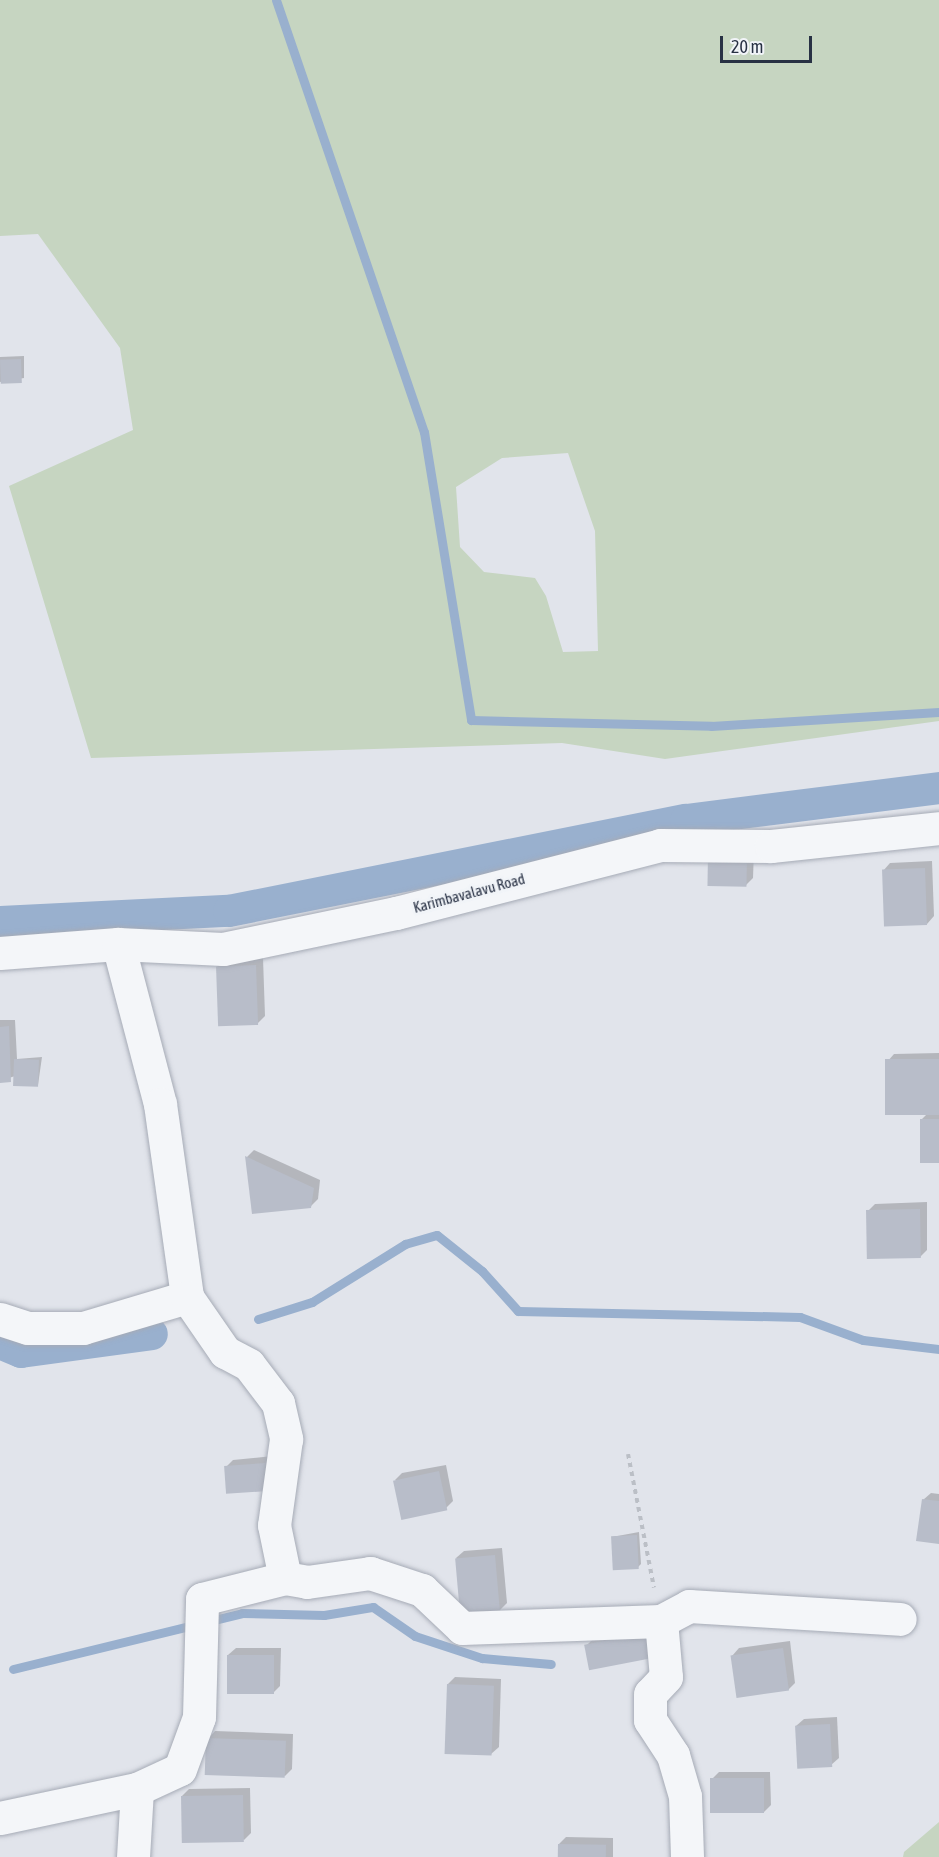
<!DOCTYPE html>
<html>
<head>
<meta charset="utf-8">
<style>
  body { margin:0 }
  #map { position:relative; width:939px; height:1857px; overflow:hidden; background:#e1e4eb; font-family:"Asap Condensed",sans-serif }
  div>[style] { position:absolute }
  .green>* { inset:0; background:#c6d5c1 }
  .shadow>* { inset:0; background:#0003 }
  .stream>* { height:9px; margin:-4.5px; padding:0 4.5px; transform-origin:4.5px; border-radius:4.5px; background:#99b0ce }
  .canal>* { height:32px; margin:-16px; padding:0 16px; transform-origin:16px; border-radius:16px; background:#99b0ce }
  .building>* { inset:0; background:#b8bdc9; transform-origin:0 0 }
  .path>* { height:4px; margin-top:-2px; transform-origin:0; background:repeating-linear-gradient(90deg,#bbbfc6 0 4.5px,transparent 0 9px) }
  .roads { filter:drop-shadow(0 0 2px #a6abb6) drop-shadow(0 0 2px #a6abb6) }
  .minor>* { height:33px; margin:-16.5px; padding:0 16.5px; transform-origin:16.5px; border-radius:16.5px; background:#f4f6f9 }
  span { translate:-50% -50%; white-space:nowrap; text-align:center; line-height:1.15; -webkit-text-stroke:6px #f1f4f8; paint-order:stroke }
  .street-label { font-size:15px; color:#283144 }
  .scale { position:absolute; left:720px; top:36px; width:92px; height:27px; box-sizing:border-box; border:3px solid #283144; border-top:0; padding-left:8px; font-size:18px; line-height:21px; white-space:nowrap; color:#283144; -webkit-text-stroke:4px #f1f4f8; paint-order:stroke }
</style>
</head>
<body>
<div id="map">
  <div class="green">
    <div style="clip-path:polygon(evenodd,0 0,939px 0,939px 721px,665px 759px,562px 743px,91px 758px,9px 486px,133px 430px,120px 348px,38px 234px,0 236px,0 0,568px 453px,595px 531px,598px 651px,563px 652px,546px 596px,535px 578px,484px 572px,460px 547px,456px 487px,502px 458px,568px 453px)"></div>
    <div style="clip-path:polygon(939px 1822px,939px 1857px,903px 1857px,904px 1852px)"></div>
  </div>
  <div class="shadow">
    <div style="clip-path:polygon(24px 356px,24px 378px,0 382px,0 357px)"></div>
    <div style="clip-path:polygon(717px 849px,754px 850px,753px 878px,746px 885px)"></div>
    <div style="clip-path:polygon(932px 861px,934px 916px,927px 924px,883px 871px,890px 863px)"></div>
    <div style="clip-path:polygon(263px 958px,265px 1016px,258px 1023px,217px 967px,224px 959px)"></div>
    <div style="clip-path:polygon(0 1020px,15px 1020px,17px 1059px,42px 1057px,38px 1085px,15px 1076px,0 1081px)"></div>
    <div style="clip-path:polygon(939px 1053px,939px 1161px,921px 1120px,927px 1114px,887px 1062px,894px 1054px)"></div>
    <div style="clip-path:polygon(254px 1150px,320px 1180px,318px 1199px,310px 1207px,253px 1213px,247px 1157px)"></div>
    <div style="clip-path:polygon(927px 1202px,927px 1250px,920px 1257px,868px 1211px,875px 1204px)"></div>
    <div style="clip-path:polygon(273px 1456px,268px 1490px,226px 1467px,233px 1460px)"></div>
    <div style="clip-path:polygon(446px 1465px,453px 1501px,446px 1508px,395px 1480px,402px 1473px)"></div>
    <div style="clip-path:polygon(931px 1493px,939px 1494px,939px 1543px,923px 1500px)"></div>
    <div style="clip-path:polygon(639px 1532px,641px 1564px,638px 1567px,612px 1537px)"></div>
    <div style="clip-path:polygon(502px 1548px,507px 1603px,499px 1611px,456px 1558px,464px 1551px)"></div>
    <div style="clip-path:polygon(652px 1627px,657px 1650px,586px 1646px,593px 1639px)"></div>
    <div style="clip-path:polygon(790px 1641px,795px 1683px,788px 1690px,732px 1656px,739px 1648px)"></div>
    <div style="clip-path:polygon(236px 1648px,281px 1648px,280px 1686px,273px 1693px,228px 1655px)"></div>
    <div style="clip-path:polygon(455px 1677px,501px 1679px,499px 1747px,491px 1754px,448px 1684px)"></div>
    <div style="clip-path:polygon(837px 1717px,839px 1758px,831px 1765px,796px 1726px,804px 1719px)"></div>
    <div style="clip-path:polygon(215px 1731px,293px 1734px,292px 1769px,285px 1776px,208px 1739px)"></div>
    <div style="clip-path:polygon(719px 1772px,770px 1772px,771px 1805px,764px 1812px,711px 1780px)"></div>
    <div style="clip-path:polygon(250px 1788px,251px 1833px,244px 1840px,182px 1796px,189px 1789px)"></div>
    <div style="clip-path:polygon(566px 1837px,613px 1838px,613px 1857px,559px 1857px,559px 1844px)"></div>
  </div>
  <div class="stream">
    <div style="left:276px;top:0;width:457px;rotate:71.1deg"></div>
    <div style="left:424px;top:432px;width:292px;rotate:80.7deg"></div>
    <div style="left:471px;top:720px;width:240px;rotate:1.4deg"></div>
    <div style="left:711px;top:726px;width:228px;rotate:-3.5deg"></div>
    <div style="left:258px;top:1319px;width:57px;rotate:-17.5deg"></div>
    <div style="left:312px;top:1302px;width:110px;rotate:-31.9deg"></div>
    <div style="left:405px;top:1244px;width:33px;rotate:-16deg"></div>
    <div style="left:437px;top:1235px;width:58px;rotate:38.7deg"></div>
    <div style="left:482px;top:1271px;width:54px;rotate:48deg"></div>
    <div style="left:518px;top:1311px;width:282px;rotate:1.2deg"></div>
    <div style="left:800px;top:1317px;width:67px;rotate:20.1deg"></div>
    <div style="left:863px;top:1340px;width:77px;rotate:6.8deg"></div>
    <div style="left:13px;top:1669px;width:236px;rotate:-13.7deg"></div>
    <div style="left:242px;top:1613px;width:82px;rotate:1.4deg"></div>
    <div style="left:324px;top:1615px;width:50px;rotate:-9.3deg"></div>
    <div style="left:373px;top:1607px;width:51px;rotate:34.6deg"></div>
    <div style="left:415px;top:1636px;width:71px;rotate:18.2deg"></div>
    <div style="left:482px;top:1658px;width:69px;rotate:5deg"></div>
  </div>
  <div class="canal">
    <div style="left:0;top:922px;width:229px;rotate:-2.8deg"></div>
    <div style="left:229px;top:911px;width:466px;rotate:-11.3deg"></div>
    <div style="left:686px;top:820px;width:255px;rotate:-7.2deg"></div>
    <div style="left:0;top:1343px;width:23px;rotate:23deg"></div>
    <div style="left:21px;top:1352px;width:132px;rotate:-7.8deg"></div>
  </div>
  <div class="building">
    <div style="left:21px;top:359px;width:24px;height:21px;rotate:88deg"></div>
    <div style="left:708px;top:855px;width:39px;height:31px;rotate:1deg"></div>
    <div style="left:925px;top:868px;width:57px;height:43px;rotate:88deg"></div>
    <div style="left:256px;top:965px;width:60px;height:40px;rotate:88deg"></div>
    <div style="clip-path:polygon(9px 1026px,11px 1082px,0 1083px,0 1027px)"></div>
    <div style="left:14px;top:1059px;width:25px;height:27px;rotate:2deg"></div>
    <div style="left:939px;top:1059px;width:56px;height:54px;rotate:90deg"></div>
    <div style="left:920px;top:1119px;width:19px;height:44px"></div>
    <div style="clip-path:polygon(245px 1156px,314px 1188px,311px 1208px,252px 1214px)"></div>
    <div style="left:920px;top:1209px;width:49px;height:54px;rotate:89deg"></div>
    <div style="left:266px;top:1463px;width:28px;height:42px;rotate:86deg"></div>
    <div style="left:439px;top:1471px;width:40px;height:47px;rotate:78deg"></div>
    <div style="clip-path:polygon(922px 1499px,939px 1501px,939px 1544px,916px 1541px)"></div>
    <div style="left:637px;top:1535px;width:34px;height:26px;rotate:87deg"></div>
    <div style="left:495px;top:1555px;width:57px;height:40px;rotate:85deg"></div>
    <div style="left:645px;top:1633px;width:26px;height:62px;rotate:79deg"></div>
    <div style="left:783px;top:1648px;width:43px;height:53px;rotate:82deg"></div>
    <div style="left:227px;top:1655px;width:47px;height:39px"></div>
    <div style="left:447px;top:1684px;width:47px;height:70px;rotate:2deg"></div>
    <div style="left:830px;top:1724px;width:43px;height:35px;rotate:87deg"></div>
    <div style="left:206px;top:1738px;width:80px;height:37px;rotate:2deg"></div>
    <div style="left:764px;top:1778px;width:35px;height:54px;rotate:90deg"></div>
    <div style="left:243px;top:1795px;width:47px;height:62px;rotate:89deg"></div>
    <div style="left:558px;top:1844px;width:48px;height:13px;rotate:1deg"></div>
  </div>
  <div class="path">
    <div style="left:628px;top:1454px;width:136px;rotate:79deg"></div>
  </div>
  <div class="roads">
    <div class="minor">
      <div style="left:118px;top:944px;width:165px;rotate:75.3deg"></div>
      <div style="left:160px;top:1104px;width:195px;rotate:82deg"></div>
      <div style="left:0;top:953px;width:118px;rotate:-4.4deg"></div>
      <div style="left:118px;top:944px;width:105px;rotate:2.7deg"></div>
      <div style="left:223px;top:949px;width:177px;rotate:-11.8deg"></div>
      <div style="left:396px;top:913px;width:273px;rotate:-14.4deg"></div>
      <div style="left:660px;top:845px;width:111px;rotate:0.5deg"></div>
      <div style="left:771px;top:846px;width:169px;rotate:-6.1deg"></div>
      <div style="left:0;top:1319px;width:29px;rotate:18deg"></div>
      <div style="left:28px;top:1328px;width:55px"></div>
      <div style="left:83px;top:1328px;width:109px;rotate:-16.6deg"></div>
      <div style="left:187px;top:1297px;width:67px;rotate:55.4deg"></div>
      <div style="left:225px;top:1352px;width:27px;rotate:28deg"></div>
      <div style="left:249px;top:1365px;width:48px;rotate:52.7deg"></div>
      <div style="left:278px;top:1403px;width:37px;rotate:77deg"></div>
      <div style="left:286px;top:1439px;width:87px;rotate:97.9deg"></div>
      <div style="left:274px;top:1525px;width:54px;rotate:78.3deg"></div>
      <div style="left:285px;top:1578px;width:22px;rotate:10deg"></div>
      <div style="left:307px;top:1582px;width:64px;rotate:-8.1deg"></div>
      <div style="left:370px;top:1573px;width:55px;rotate:18.1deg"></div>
      <div style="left:422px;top:1590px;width:55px;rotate:43.5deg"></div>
      <div style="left:462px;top:1628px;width:199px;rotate:-2deg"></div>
      <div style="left:661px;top:1621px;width:32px;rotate:-28deg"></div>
      <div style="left:689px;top:1606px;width:211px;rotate:3.5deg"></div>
      <div style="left:661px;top:1621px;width:56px;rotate:84.9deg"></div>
      <div style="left:666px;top:1677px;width:23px;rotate:133deg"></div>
      <div style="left:650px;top:1694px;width:26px;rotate:90deg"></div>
      <div style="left:650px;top:1720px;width:42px;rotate:56.7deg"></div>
      <div style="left:673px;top:1755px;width:43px;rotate:73.7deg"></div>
      <div style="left:685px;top:1796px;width:61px;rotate:88.1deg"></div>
      <div style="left:0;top:1818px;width:140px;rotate:-12deg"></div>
      <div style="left:137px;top:1789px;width:47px;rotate:-24.9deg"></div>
      <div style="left:180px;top:1769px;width:55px;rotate:-69.9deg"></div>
      <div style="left:199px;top:1717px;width:118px;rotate:-88.5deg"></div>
      <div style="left:202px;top:1599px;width:86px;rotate:-14.2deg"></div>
      <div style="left:133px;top:1857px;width:68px;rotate:-86.6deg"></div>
    </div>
  </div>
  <div class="street-label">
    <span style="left:469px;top:893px;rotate:-15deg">Karimbavalavu Road</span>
  </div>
  <div class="scale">20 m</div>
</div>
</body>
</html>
